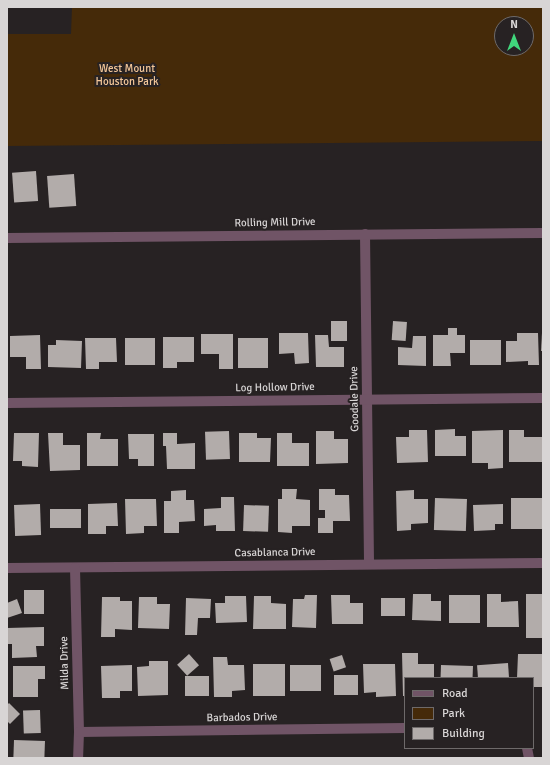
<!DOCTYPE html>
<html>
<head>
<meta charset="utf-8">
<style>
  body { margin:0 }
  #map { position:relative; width:550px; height:765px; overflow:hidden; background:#272223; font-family:Signika,sans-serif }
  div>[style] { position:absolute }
  .green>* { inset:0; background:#452a09 }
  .building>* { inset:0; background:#b2acaa; transform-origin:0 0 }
  .minor>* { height:10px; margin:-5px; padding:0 5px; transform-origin:5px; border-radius:5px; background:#705466 }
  span { translate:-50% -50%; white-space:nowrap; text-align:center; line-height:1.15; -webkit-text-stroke:4px #272223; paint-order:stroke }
  .park-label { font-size:11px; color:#f4c799 }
  .street-label { font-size:11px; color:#d8d5d5 }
  .frame { position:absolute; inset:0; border:8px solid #d8d5d5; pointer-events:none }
  .legend { position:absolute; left:404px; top:677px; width:130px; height:72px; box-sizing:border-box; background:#272223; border:1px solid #6e6a6a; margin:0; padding:5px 7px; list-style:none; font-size:12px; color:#d8d5d5 }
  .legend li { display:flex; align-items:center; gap:8px; height:20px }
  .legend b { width:20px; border:1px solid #6e6a6a }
  .north { position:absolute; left:494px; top:16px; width:40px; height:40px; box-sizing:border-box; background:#272223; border:1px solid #6e6a6a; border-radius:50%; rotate:0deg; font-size:11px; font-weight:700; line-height:16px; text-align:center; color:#d8d5d5 }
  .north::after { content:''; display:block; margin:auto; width:14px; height:18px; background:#40d77c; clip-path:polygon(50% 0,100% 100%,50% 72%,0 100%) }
</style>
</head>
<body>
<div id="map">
  <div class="green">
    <div style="clip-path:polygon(evenodd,72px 7px,543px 7px,543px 141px,7px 146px,7px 34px,71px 34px,72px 7px,502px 24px,526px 24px,526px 48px,502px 48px,502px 24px)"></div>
  </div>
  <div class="building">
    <div style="left:36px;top:171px;width:30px;height:24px;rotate:86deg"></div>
    <div style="left:74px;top:174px;width:32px;height:27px;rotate:86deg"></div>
    <div style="left:347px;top:321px;width:20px;height:16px;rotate:90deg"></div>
    <div style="left:393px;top:321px;width:14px;height:19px;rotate:4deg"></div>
    <div style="clip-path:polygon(448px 328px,457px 328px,457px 335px,465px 335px,465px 353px,450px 353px,451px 366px,433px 366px,433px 335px,448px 335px)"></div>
    <div style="clip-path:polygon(279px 333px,308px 333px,309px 363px,295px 364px,294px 353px,279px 354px)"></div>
    <div style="clip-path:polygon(517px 333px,538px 333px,539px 365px,528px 365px,528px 361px,506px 362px,506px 341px,517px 341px)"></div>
    <div style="clip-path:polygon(542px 333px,543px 333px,543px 351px,541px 351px)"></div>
    <div style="clip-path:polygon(201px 334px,233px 334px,233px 369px,219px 369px,219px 354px,201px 354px)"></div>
    <div style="clip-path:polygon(40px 335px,41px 369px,26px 369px,26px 357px,10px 357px,10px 336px)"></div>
    <div style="clip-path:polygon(315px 335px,328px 335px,329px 347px,344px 347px,344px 367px,316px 367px)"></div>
    <div style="clip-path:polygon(413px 336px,426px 336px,426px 366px,398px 365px,398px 347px,412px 348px)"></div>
    <div style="clip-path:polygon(163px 337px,194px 337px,194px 362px,177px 362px,177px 368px,163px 368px)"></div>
    <div style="clip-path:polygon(85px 338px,116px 338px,117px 362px,99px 362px,99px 369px,86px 369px)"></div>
    <div style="left:125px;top:338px;width:30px;height:27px"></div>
    <div style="left:238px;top:338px;width:30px;height:30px"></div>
    <div style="clip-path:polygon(56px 340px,82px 341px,81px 368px,48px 367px,48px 345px,56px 345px)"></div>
    <div style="left:470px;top:340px;width:31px;height:25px"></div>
    <div style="clip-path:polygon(455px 429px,455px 436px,466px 436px,466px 456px,435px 456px,435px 430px)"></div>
    <div style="clip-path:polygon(409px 430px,427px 430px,428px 462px,397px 463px,396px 437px,409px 437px)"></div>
    <div style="clip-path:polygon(503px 430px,503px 468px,488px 469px,488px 463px,472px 463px,472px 431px)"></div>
    <div style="clip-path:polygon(509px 430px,524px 430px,524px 437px,542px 437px,542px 462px,509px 462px)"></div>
    <div style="left:229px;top:431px;width:28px;height:24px;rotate:88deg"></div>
    <div style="clip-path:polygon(316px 431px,334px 431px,334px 439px,348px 439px,348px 463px,316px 464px)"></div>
    <div style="clip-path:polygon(14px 433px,39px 433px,38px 467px,22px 466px,22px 461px,13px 461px)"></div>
    <div style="clip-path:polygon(48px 433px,63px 433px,63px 445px,80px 445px,80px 470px,50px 471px)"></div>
    <div style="clip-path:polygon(87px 433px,101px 433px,100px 439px,118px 439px,118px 466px,87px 466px)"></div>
    <div style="clip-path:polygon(163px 433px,177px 433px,177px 444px,195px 443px,195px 469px,167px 469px,166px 446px,163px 446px)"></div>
    <div style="clip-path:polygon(239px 433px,257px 433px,257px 438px,271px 438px,270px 462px,239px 462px)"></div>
    <div style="clip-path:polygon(277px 433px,292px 433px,292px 443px,309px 443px,309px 466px,277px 466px)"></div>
    <div style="clip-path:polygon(128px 434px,154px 434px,154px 466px,138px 466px,138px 459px,129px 459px)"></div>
    <div style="clip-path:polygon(282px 489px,297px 489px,296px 499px,310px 500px,310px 526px,292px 526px,292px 533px,278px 532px,278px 499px,282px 499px)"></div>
    <div style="clip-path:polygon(319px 489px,335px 489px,335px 495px,349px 495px,350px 521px,333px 521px,333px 533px,318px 533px,318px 518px,325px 518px,325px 510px,319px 510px)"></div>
    <div style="clip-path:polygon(186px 490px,186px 500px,194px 500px,195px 521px,179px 522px,179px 533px,164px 533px,164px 501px,171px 501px,171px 491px)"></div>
    <div style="clip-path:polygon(414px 490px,414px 499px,428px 499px,428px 523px,411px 524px,411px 530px,397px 531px,396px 491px)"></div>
    <div style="clip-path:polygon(221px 497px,234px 497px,235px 531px,216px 531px,216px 525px,204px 526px,204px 509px,221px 508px)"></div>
    <div style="left:435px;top:498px;width:32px;height:32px;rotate:2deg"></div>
    <div style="left:511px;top:498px;width:31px;height:31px"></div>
    <div style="clip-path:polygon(125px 499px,156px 499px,157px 526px,144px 526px,144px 533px,126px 534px)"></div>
    <div style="clip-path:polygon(117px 503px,118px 526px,106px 526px,106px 534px,88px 534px,88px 504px)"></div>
    <div style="left:40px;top:504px;width:31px;height:26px;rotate:88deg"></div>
    <div style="clip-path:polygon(503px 504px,503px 524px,495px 524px,495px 530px,474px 531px,473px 505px)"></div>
    <div style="left:244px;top:505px;width:25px;height:26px;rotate:2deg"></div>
    <div style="left:50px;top:509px;width:31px;height:19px"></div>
    <div style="left:24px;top:590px;width:20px;height:24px"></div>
    <div style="clip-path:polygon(413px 594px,431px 594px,431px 601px,441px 601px,441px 621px,412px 620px)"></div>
    <div style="clip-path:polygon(487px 594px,501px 594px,501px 602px,518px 601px,519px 627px,487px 627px)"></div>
    <div style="left:526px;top:594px;width:17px;height:44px"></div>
    <div style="clip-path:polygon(305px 595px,317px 595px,316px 628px,292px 627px,293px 599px,304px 599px)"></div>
    <div style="clip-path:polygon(331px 595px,350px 595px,350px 603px,363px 603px,363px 624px,332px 624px)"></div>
    <div style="left:449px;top:595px;width:31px;height:28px"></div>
    <div style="clip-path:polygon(225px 596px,246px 596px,247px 622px,216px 623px,215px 603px,225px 603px)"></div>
    <div style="clip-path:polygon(254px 596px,271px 596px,271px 603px,286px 604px,286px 629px,253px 629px)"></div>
    <div style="clip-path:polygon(102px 597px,120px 597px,120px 601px,132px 601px,132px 630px,115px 629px,115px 637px,101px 637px)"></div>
    <div style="clip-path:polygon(139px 597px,157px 597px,157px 604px,170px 604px,169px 629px,138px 628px)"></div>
    <div style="clip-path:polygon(186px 598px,211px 599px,210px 618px,198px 618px,197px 635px,185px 635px)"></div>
    <div style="left:381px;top:598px;width:24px;height:18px"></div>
    <div style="clip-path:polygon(17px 599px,22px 613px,7px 618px,7px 603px)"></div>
    <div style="clip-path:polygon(44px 627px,44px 646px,36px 646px,37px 657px,12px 658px,12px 644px,7px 644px,7px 628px)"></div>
    <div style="clip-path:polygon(402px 653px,418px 653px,418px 664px,434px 664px,434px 678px,405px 678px,405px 696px,403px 696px)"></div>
    <div style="left:189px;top:654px;width:15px;height:16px;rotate:48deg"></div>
    <div style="clip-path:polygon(518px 654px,543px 654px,543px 687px,533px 687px,533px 678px,517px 678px)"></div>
    <div style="left:342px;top:655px;width:13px;height:13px;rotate:72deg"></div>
    <div style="clip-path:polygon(213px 657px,227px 657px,228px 665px,244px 665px,245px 690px,232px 691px,232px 697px,214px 697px)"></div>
    <div style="clip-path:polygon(149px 661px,168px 661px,168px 695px,138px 696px,137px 667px,149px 666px)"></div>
    <div style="left:508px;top:663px;width:15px;height:31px;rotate:86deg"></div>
    <div style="left:253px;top:664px;width:32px;height:32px"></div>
    <div style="clip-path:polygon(363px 664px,395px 664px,396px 696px,376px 697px,376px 692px,364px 693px)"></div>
    <div style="clip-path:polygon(132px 665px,132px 691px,120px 691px,120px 698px,102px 698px,101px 666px)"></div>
    <div style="left:290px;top:665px;width:31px;height:26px"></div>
    <div style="left:441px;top:665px;width:32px;height:13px;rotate:2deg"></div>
    <div style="clip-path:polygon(13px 666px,45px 666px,45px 679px,38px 679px,38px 697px,13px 697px)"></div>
    <div style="left:334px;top:675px;width:24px;height:20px"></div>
    <div style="left:185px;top:676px;width:24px;height:20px"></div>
    <div style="clip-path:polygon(9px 703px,20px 714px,10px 724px,7px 721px,7px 705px)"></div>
    <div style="left:40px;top:710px;width:23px;height:17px;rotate:88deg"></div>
    <div style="left:14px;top:740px;width:31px;height:18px;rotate:2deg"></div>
  </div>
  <div class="minor">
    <div style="left:365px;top:234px;width:330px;rotate:89.3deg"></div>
    <div style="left:7px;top:238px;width:536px;rotate:-0.53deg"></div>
    <div style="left:7px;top:403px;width:536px;rotate:-0.53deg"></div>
    <div style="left:7px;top:568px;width:536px;rotate:-0.53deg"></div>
    <div style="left:75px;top:568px;width:164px;rotate:88.6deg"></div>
    <div style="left:79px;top:732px;width:26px;rotate:92deg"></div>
    <div style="left:79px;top:732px;width:326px;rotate:-0.7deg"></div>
    <div style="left:527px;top:748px;width:10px;rotate:79deg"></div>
  </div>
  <div class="park-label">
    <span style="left:127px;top:76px">West Mount<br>Houston Park</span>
  </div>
  <div class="street-label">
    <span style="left:275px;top:223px;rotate:-1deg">Rolling Mill Drive</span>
    <span style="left:275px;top:388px;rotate:-1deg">Log Hollow Drive</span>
    <span style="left:355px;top:399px;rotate:-91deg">Goodale Drive</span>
    <span style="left:275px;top:553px;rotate:-1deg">Casablanca Drive</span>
    <span style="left:65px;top:663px;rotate:-91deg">Milda Drive</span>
    <span style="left:242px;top:718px;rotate:-1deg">Barbados Drive</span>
  </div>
  <div class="frame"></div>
  <ul class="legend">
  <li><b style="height:5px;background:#705466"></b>Road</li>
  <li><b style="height:11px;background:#452a09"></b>Park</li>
  <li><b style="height:11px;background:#b2acaa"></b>Building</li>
  </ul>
  <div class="north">N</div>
</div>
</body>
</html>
